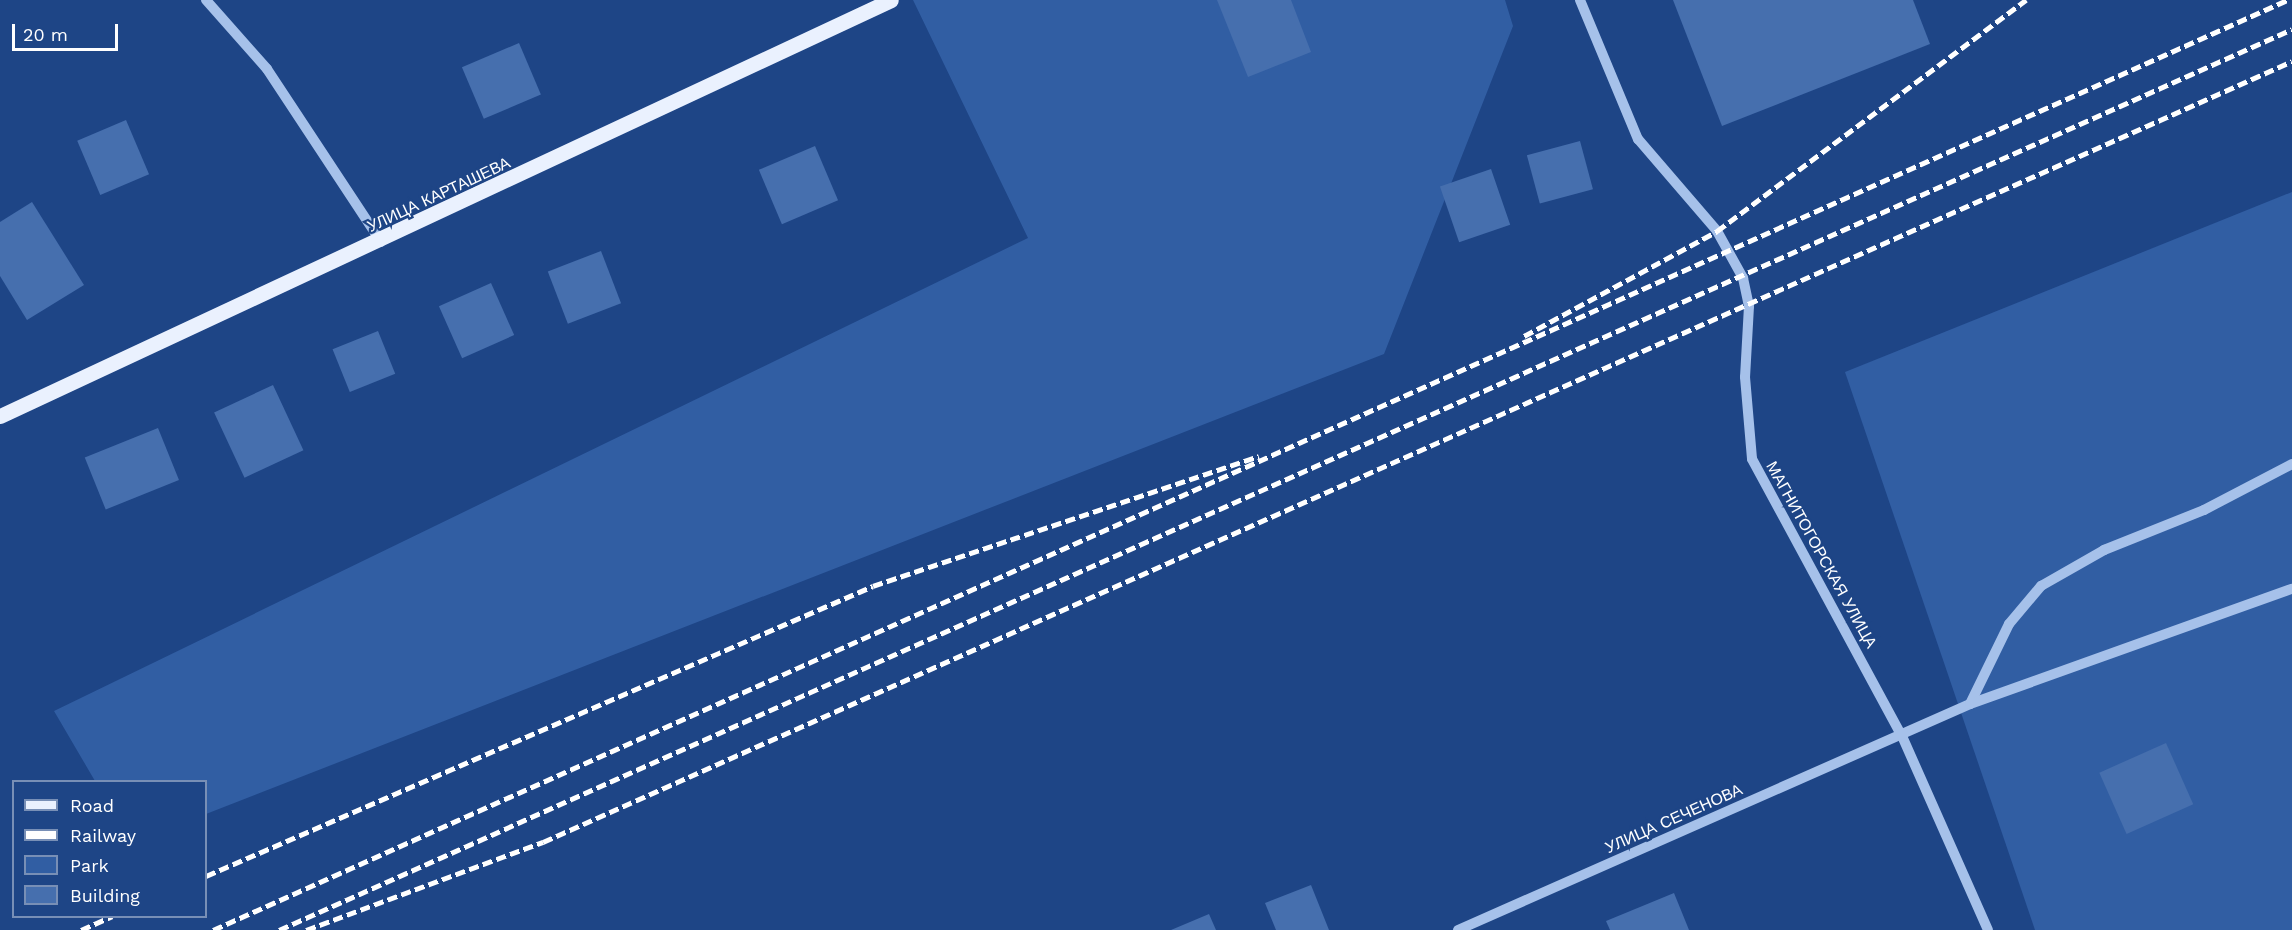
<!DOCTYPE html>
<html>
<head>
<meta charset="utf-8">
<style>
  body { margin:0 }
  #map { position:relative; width:2292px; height:930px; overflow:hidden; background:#1e4586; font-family:"Work Sans",sans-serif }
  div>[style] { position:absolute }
  .green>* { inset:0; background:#315ea3 }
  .building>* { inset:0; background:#466fae; transform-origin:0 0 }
  .minor>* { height:10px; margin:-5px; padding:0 5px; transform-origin:5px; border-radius:5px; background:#a6c1ea }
  .major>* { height:15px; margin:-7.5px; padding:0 7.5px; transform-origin:7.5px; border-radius:7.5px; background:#eaf1fe }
  .rail>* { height:4.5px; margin-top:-2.25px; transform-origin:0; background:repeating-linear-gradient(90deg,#fff 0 10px,transparent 0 14.5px) }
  span { translate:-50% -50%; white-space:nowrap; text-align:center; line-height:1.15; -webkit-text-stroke:4.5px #1e4586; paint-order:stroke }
  .street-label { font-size:16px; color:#fff }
  .legend { position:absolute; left:12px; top:780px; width:195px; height:138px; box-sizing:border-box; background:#1e4586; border:2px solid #788fb6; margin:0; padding:8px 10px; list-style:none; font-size:18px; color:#fff }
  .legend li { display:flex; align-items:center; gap:12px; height:30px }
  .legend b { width:30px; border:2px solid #788fb6 }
  .scale { position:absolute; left:12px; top:24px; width:106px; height:27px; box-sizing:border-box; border:3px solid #fff; border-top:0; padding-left:8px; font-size:18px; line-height:21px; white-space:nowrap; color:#fff; -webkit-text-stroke:4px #1e4586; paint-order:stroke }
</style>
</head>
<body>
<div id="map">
  <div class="green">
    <div style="clip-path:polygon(913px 0,1505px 0,1513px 26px,1384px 354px,206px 814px,206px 782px,95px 781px,54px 711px,1028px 238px)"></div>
    <div style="clip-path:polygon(2292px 192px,2292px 930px,2035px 930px,1845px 372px)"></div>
  </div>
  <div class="building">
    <div style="clip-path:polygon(1217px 0,1291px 0,1311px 52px,1248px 77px)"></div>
    <div style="clip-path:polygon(1673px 0,1913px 0,1930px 44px,1722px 126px)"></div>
    <div style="left:519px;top:43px;width:56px;height:62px;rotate:67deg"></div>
    <div style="left:126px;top:120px;width:59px;height:53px;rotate:67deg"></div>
    <div style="left:1580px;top:141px;width:50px;height:55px;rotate:75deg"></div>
    <div style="left:815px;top:146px;width:59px;height:61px;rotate:67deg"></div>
    <div style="left:1491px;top:169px;width:59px;height:54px;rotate:71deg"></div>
    <div style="clip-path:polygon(32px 202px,84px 285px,27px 320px,0 276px,0 222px)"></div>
    <div style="left:601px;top:251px;width:56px;height:57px;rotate:69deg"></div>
    <div style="left:491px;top:283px;width:57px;height:57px;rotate:66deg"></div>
    <div style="left:378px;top:331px;width:46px;height:49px;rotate:68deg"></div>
    <div style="left:273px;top:385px;width:72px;height:65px;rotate:65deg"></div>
    <div style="left:158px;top:428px;width:56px;height:79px;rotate:68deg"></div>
    <div style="left:2166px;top:743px;width:67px;height:73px;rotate:66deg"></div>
    <div style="clip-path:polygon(1311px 885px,1329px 930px,1276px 930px,1265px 903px)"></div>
    <div style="clip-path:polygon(1674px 893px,1689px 930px,1610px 930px,1606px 921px)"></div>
    <div style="clip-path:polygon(1209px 914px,1216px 930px,1171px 930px)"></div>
  </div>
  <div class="minor">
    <div style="left:206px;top:0;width:92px;rotate:48.5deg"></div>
    <div style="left:267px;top:69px;width:207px;rotate:56.6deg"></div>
    <div style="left:1580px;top:0;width:151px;rotate:67.4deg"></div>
    <div style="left:1638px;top:139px;width:121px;rotate:49.3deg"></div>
    <div style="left:1717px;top:231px;width:54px;rotate:61deg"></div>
    <div style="left:1743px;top:278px;width:29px;rotate:78deg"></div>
    <div style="left:1749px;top:306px;width:71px;rotate:93.2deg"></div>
    <div style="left:1745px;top:377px;width:82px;rotate:85.1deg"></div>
    <div style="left:1752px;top:459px;width:315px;rotate:61.6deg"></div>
    <div style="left:1902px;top:736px;width:212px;rotate:66.1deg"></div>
    <div style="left:1970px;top:704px;width:89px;rotate:-64deg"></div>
    <div style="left:2009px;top:624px;width:50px;rotate:-49.9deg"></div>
    <div style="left:2041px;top:586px;width:73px;rotate:-29.7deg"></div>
    <div style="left:2104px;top:550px;width:108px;rotate:-21.8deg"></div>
    <div style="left:2204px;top:510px;width:99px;rotate:-27.6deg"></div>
    <div style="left:1458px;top:930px;width:560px;rotate:-23.82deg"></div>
    <div style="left:1970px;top:704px;width:342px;rotate:-19.7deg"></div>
  </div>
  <div class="major">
    <div style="left:0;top:416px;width:983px;rotate:-25.03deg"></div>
  </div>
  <div class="rail">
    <div style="left:1524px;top:336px;width:220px;rotate:-28.5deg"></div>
    <div style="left:1717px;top:231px;width:386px;rotate:-36.8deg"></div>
    <div style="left:206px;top:876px;width:727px;rotate:-23.5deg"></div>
    <div style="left:873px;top:586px;width:407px;rotate:-18.6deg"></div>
    <div style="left:81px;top:930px;width:34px;rotate:-24deg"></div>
    <div style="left:213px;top:930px;width:2273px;rotate:-24.15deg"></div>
    <div style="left:279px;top:930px;width:2205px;rotate:-24.11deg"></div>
    <div style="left:306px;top:930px;width:253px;rotate:-20.4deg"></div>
    <div style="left:543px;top:842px;width:1915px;rotate:-24.06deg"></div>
  </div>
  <div class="street-label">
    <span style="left:439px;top:195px;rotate:-25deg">УЛИЦА КАРТАШЕВА</span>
    <span style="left:1821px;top:555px;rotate:61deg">МАГНИТОГОРСКАЯ УЛИЦА</span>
    <span style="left:1674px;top:819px;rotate:-24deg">УЛИЦА СЕЧЕНОВА</span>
  </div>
  <ul class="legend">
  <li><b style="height:8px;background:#eaf1fe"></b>Road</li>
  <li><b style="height:8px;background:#fff"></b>Railway</li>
  <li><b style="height:16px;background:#315ea3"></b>Park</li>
  <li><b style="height:16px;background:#466fae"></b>Building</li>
  </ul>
  <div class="scale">20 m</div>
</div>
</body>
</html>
